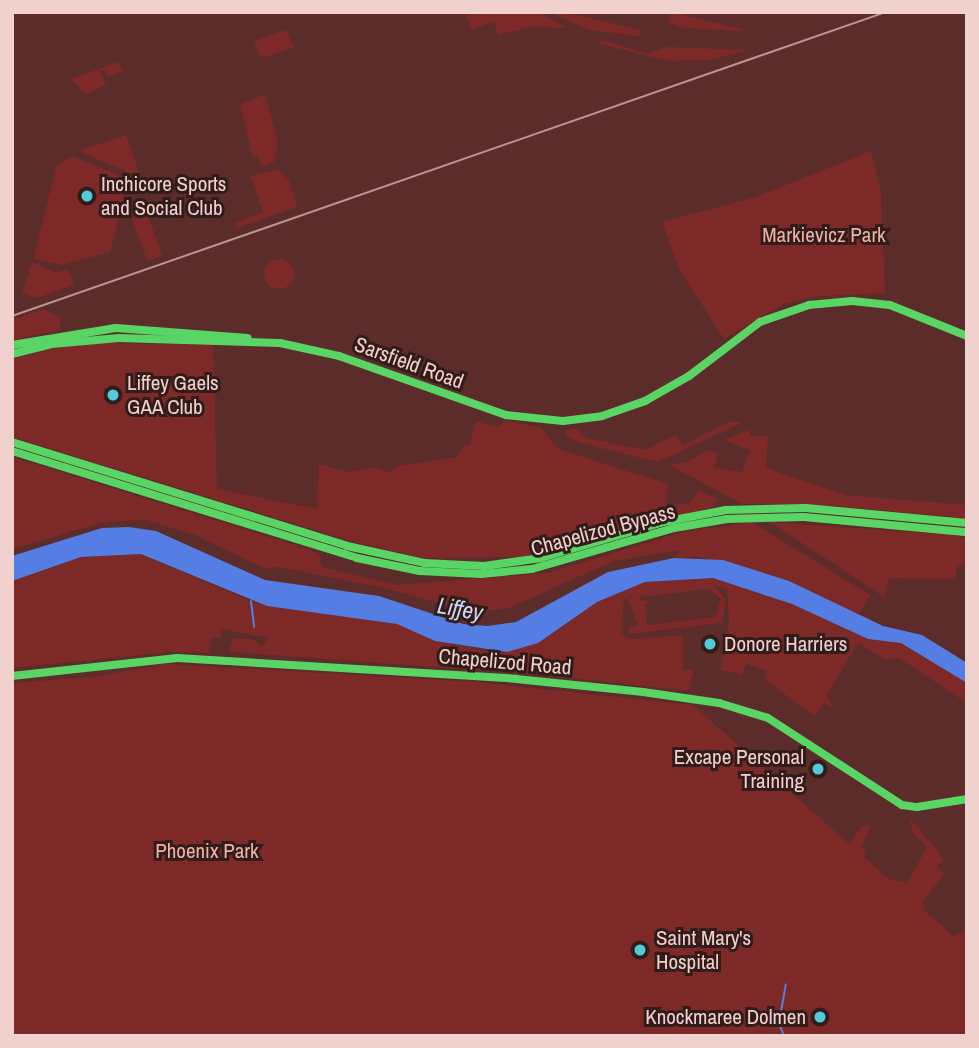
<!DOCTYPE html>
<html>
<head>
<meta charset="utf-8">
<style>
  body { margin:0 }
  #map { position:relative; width:979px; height:1048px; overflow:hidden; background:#5b2c29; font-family:"Archivo Narrow",sans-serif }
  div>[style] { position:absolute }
  .green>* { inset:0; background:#7d2927; transform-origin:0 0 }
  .round { border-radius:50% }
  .water>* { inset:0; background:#547ee3 }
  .stream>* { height:2px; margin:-1px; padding:0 1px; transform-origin:1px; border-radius:1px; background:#547ee3 }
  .major>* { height:8px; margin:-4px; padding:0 4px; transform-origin:4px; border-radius:4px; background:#59d566 }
  .rail>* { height:2px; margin:-1px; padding:0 1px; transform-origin:1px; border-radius:1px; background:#ba9592 }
  .dots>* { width:19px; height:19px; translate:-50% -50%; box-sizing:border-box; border:4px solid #321c1a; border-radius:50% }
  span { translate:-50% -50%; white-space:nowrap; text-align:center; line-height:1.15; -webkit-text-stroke:6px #321c1a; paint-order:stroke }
  .poi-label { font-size:21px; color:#f0d1ce }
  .left { translate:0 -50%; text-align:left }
  .right { translate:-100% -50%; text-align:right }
  .park-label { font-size:21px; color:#f0b0aa }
  .street-label { font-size:21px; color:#f0d1ce }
  .water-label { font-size:23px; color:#cddaf3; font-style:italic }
  .frame { position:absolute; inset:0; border:14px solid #f0d1ce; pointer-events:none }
</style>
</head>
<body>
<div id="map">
  <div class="green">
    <div style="clip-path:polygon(465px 12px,539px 12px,567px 28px,531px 27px,498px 35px,494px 22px,471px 30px)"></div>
    <div style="clip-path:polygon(565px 12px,640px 30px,640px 36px,589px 30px,551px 13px)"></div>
    <div style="clip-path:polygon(671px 12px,742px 29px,742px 31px,685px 28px,668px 22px)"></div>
    <div style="clip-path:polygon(287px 30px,293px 48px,265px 57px,259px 55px,254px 41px)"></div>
    <div style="clip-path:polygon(604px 40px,647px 54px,667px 47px,750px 50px,710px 60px,668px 61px,596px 43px)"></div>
    <div style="clip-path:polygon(119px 62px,123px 71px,108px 77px,105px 70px,99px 71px,106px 85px,86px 94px,70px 79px)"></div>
    <div style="clip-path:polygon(265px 94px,278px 142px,274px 162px,261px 166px,258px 155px,253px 158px,240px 105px)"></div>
    <div style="clip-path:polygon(126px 135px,141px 178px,81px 152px,83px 149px)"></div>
    <div style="clip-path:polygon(871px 151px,881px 193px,885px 293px,819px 296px,784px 304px,724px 339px,680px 271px,662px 222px,756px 197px)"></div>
    <div style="clip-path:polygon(73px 156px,128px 179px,110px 252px,61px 265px,34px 259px,34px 255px,57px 165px)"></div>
    <div style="clip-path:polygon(278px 169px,289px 181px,297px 207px,236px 228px,234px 223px,263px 212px,251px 176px)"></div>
    <div style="left:147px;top:213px;width:45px;height:16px;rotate:70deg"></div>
    <div class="round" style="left:264px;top:259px;width:30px;height:30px"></div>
    <div style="clip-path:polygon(32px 262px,56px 273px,68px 269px,74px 285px,37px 298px,22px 292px)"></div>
    <div style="clip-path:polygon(44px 309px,61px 318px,60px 330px,12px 340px,12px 320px)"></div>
    <div style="clip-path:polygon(109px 343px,213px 345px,217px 489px,317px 509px,319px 464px,348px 472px,374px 467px,391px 473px,398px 466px,457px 457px,465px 445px,469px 446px,476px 421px,497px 427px,505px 421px,540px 427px,558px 449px,668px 484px,666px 506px,690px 503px,698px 490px,718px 499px,713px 507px,528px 557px,424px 558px,361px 544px,12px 437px,12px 359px,71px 344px)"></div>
    <div style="clip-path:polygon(728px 422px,743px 422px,658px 462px,585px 444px,567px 437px,565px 430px,577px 428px,586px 438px,645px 450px,675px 435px,683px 445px)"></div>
    <div style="clip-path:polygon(750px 430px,750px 436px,768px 436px,766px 468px,846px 495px,967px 505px,967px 518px,823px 505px,742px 504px,669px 465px,686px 462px,708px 450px,718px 453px,714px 468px,742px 472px,750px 450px,723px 440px)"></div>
    <div style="clip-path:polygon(12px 457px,311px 550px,319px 554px,322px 567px,396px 585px,548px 573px,682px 532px,752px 522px,870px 595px,859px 614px,758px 571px,700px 557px,674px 558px,681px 550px,614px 561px,509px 608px,473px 612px,384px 588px,278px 567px,266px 569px,195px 535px,146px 520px,105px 522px,12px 549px)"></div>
    <div style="clip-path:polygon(770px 522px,954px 535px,967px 539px,967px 562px,957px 567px,955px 579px,889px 578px,884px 597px)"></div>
    <div style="clip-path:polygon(evenodd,140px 554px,251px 601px,397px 624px,435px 641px,493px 652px,507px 652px,551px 633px,597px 602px,645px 582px,713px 578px,792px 604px,868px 639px,901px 643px,922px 652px,967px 683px,967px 703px,899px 658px,887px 660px,858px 643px,827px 695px,834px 709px,824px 703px,815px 716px,765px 680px,767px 671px,746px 664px,742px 675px,721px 670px,729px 619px,727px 590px,713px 585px,726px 600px,722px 623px,629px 634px,629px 627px,638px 626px,628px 599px,638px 593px,624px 599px,621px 633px,631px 639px,683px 635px,683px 671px,694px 669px,688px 691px,543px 675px,229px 652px,233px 638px,252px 639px,262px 647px,268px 638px,222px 629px,221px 637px,210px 639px,210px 653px,171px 652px,12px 668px,12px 581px,81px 557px,140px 554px,709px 589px,721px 599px,715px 617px,647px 625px,645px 604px,652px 601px,639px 600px,641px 597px,709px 589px)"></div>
    <div style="clip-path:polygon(166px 664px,476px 682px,693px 705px,849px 844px,862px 826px,871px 825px,861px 847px,866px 851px,863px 856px,889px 879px,907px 883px,927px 847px,913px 833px,909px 818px,937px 850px,943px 860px,937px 866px,944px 874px,924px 900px,923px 909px,953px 936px,967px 931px,967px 1036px,12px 1036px,12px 683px,90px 677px)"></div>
  </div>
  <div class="water">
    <div style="clip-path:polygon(129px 527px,156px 531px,265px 580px,379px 596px,463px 624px,488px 626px,516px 622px,608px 572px,674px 558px,723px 560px,789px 581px,883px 626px,922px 635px,967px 663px,967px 683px,901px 643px,868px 639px,792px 604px,713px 578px,645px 582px,597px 602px,538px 643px,507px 652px,435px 641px,397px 624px,267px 606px,141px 554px,81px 557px,12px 581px,12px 556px,102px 528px)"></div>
  </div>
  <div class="stream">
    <div style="left:251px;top:601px;width:26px;rotate:83deg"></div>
    <div style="left:784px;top:1036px;width:14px;rotate:-111deg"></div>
    <div style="left:779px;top:1023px;width:39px;rotate:-80deg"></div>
  </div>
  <div class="major">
    <div style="left:12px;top:345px;width:105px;rotate:-9.3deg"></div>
    <div style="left:116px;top:328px;width:132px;rotate:4.3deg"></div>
    <div style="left:12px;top:354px;width:41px;rotate:-14deg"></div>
    <div style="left:52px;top:344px;width:67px;rotate:-5.1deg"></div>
    <div style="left:119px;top:338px;width:161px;rotate:1.8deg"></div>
    <div style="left:280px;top:343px;width:60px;rotate:12.4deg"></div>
    <div style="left:339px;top:356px;width:177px;rotate:19.5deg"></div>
    <div style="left:506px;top:415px;width:57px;rotate:6deg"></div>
    <div style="left:563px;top:421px;width:39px;rotate:-7deg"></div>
    <div style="left:602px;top:416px;width:46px;rotate:-19.2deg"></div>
    <div style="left:645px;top:401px;width:51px;rotate:-29.6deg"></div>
    <div style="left:689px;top:376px;width:89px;rotate:-37.3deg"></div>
    <div style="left:760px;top:322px;width:52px;rotate:-19.1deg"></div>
    <div style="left:809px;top:305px;width:43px;rotate:-5.3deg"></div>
    <div style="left:852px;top:301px;width:38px;rotate:6deg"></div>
    <div style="left:890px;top:305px;width:83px;rotate:21.9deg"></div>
    <div style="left:12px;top:442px;width:351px;rotate:17.2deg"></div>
    <div style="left:347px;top:546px;width:79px;rotate:12.4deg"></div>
    <div style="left:424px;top:563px;width:60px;rotate:2.9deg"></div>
    <div style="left:484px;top:566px;width:58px;rotate:-8deg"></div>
    <div style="left:541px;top:558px;width:127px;rotate:-16.4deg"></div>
    <div style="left:663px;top:522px;width:64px;rotate:-10.8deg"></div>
    <div style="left:726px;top:510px;width:80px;rotate:-1.4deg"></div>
    <div style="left:806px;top:508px;width:162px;rotate:5.3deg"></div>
    <div style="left:12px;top:451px;width:361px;rotate:17.2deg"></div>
    <div style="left:357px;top:558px;width:64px;rotate:11.7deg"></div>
    <div style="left:420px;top:571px;width:61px;rotate:2.8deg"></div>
    <div style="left:481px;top:574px;width:51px;rotate:-5.6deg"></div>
    <div style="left:532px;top:569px;width:148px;rotate:-16.1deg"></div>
    <div style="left:674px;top:528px;width:54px;rotate:-9.6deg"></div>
    <div style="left:727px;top:519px;width:77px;rotate:-1.5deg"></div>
    <div style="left:804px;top:517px;width:164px;rotate:5.3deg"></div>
    <div style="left:12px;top:676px;width:166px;rotate:-6.2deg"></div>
    <div style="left:177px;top:658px;width:340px;rotate:3.5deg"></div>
    <div style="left:516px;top:679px;width:128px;rotate:5.8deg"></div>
    <div style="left:643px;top:692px;width:77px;rotate:8.2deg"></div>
    <div style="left:719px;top:703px;width:51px;rotate:17deg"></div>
    <div style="left:768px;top:718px;width:160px;rotate:33deg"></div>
    <div style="left:902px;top:805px;width:15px;rotate:8deg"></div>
    <div style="left:917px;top:807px;width:51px;rotate:-9.1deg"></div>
  </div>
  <div class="rail">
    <div style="left:12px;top:316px;width:925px;rotate:-19.18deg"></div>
  </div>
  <div class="dots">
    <div style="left:87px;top:196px;background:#52cbd8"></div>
    <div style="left:113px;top:395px;background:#52cbd8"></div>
    <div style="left:710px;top:644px;background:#52cbd8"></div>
    <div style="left:818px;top:769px;background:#52cbd8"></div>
    <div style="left:640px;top:950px;background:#52cbd8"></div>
    <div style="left:820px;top:1017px;background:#52cbd8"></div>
  </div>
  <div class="poi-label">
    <span class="left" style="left:101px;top:196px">Inchicore Sports<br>and Social Club</span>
    <span class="left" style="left:127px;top:395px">Liffey Gaels<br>GAA Club</span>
    <span class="left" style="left:724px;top:644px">Donore Harriers</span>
    <span class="right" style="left:804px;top:769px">Excape Personal<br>Training</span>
    <span class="left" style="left:656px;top:950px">Saint Mary's<br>Hospital</span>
    <span class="right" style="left:806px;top:1017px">Knockmaree Dolmen</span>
  </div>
  <div class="park-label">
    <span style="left:824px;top:235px">Markievicz Park</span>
    <span style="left:207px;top:851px">Phoenix Park</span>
  </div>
  <div class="street-label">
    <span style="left:409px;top:363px;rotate:20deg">Sarsfield Road</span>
    <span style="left:603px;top:530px;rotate:-15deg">Chapelizod Bypass</span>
    <span style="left:505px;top:662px;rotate:5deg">Chapelizod Road</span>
  </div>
  <div class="water-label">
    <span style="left:460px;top:609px;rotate:10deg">Liffey</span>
  </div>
  <div class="frame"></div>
</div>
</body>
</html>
